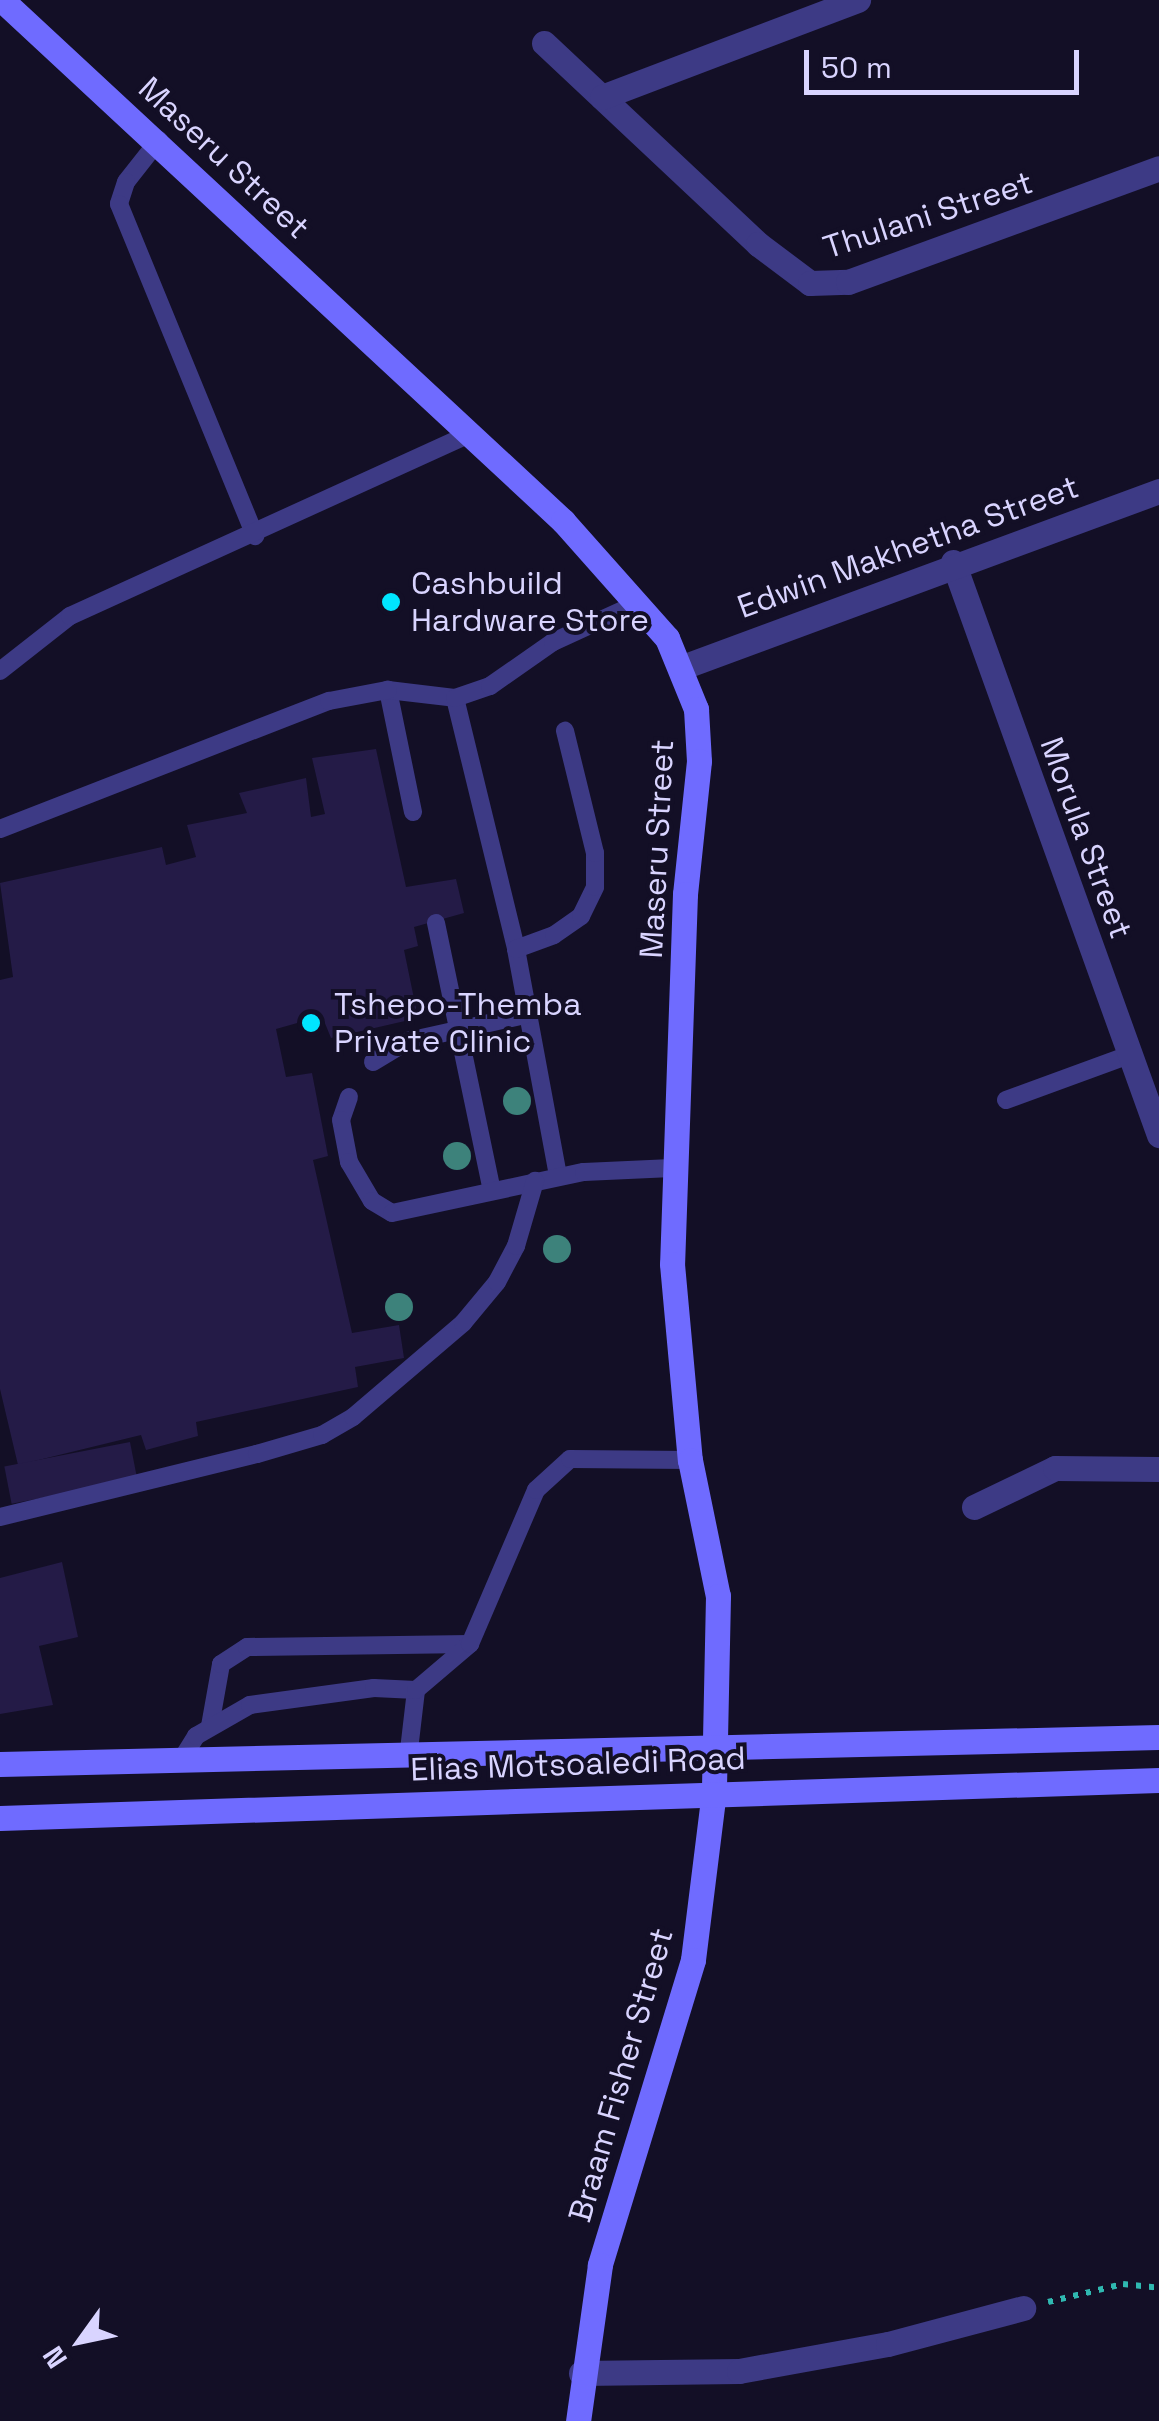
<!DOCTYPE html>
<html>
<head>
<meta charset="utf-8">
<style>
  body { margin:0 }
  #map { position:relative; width:1159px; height:2421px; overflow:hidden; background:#130f26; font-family:"Space Grotesk",sans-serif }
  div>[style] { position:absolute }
  .building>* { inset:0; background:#241b47; transform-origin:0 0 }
  .path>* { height:6px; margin-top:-3px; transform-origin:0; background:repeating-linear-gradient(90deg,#2fb8b0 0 5px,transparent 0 13px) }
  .lane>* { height:18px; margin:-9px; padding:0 9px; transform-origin:9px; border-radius:9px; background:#3d3a85 }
  .street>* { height:25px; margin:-12.5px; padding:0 12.5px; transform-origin:12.5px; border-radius:12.5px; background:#3d3a85 }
  .secondary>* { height:25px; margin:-12.5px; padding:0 12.5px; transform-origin:12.5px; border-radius:12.5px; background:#6f6bff }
  .trees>* { width:28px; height:28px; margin:-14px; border-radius:50%; background:#3d827b }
  .dots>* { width:28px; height:28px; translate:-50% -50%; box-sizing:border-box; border:5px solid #130f26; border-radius:50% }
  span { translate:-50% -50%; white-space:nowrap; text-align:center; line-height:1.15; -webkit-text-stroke:8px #130f26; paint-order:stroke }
  .street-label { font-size:32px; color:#d9d4ff }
  .poi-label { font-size:32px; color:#d9d4ff }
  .left { translate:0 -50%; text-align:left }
  .north { position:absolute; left:30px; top:2291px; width:100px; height:100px; -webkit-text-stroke:8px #130f26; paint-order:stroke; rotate:237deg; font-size:28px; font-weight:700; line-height:40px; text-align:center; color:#d9d4ff }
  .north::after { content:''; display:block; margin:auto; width:35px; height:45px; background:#d9d4ff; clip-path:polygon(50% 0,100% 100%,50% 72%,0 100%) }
  .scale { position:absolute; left:804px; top:50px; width:275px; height:45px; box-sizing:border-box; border:5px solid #d9d4ff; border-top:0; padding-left:12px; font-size:30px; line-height:35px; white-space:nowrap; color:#d9d4ff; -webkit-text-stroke:8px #130f26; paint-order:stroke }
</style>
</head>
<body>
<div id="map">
  <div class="building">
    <div style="clip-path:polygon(376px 749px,406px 887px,456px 879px,464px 913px,414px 927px,418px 946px,404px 950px,418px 1018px,331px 1038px,322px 1016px,276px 1029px,286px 1077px,312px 1073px,328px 1156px,313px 1160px,352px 1333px,399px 1325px,404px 1358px,355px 1367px,358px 1387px,196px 1422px,198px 1436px,146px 1450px,141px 1435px,18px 1465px,0 1389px,0 980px,13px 977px,0 883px,162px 847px,166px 865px,196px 857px,187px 825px,247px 813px,239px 793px,306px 778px,311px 817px,325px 814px,312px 758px)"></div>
    <div style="left:130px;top:1442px;width:38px;height:128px;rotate:79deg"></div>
    <div style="clip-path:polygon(62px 1562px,78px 1637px,39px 1646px,53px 1705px,0 1714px,0 1578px)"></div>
  </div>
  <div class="path">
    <div style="left:1048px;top:2302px;width:77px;rotate:-13.5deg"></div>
    <div style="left:1123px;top:2284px;width:36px;rotate:6deg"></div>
  </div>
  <div class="lane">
    <div style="left:159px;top:140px;width:53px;rotate:128.2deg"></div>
    <div style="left:126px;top:182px;width:23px;rotate:108deg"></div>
    <div style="left:119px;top:204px;width:359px;rotate:67.7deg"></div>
    <div style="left:0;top:671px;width:89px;rotate:-38.2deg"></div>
    <div style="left:70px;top:616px;width:439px;rotate:-24.5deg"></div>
    <div style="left:455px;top:698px;width:258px;rotate:76.3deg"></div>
    <div style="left:516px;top:949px;width:231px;rotate:79.5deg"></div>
    <div style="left:413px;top:812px;width:125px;rotate:-101.6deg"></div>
    <div style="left:388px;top:690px;width:67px;rotate:6.8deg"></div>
    <div style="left:455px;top:698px;width:37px;rotate:-19deg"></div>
    <div style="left:490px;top:686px;width:77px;rotate:-34.9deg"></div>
    <div style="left:553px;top:642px;width:94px;rotate:-24.6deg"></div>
    <div style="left:0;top:829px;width:353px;rotate:-21.3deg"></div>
    <div style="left:329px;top:701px;width:60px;rotate:-10.6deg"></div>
    <div style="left:436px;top:923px;width:273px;rotate:78.2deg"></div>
    <div style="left:516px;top:949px;width:40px;rotate:-20.2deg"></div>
    <div style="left:554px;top:935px;width:33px;rotate:-35deg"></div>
    <div style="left:581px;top:916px;width:32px;rotate:-64deg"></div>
    <div style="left:595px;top:887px;width:34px;rotate:-90deg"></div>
    <div style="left:595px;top:853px;width:126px;rotate:-103.8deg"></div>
    <div style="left:373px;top:1062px;width:41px;rotate:-31deg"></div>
    <div style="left:408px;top:1041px;width:120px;rotate:-12.5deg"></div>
    <div style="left:349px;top:1097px;width:24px;rotate:109deg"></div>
    <div style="left:341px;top:1120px;width:43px;rotate:79.2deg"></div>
    <div style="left:349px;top:1162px;width:45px;rotate:59.5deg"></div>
    <div style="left:372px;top:1201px;width:23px;rotate:31deg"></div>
    <div style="left:392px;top:1213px;width:196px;rotate:-12.1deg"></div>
    <div style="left:584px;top:1172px;width:88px;rotate:-2.6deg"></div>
    <div style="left:1006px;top:1100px;width:131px;rotate:-20.1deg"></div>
    <div style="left:0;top:1517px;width:265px;rotate:-13.8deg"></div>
    <div style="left:257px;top:1454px;width:68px;rotate:-16.3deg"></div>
    <div style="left:322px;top:1435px;width:36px;rotate:-30deg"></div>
    <div style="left:353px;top:1417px;width:145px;rotate:-40.5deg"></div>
    <div style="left:463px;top:1323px;width:53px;rotate:-50.3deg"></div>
    <div style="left:497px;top:1282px;width:41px;rotate:-62.2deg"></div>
    <div style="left:516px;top:1246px;width:68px;rotate:-73.7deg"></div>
    <div style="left:210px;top:1726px;width:63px;rotate:-79.9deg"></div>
    <div style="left:221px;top:1664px;width:31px;rotate:-33deg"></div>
    <div style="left:247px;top:1647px;width:223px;rotate:-0.8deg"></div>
    <div style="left:409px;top:1750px;width:60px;rotate:-83.3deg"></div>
    <div style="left:183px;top:1757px;width:25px;rotate:-58deg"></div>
    <div style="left:196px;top:1736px;width:62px;rotate:-29.9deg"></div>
    <div style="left:250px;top:1705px;width:125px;rotate:-7.8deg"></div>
    <div style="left:374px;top:1688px;width:42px;rotate:2.7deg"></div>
    <div style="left:416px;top:1690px;width:71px;rotate:-40.4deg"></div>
    <div style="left:470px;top:1644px;width:168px;rotate:-66.8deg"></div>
    <div style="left:536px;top:1490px;width:46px;rotate:-42.4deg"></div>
    <div style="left:570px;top:1459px;width:120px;rotate:0.5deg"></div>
  </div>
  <div class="street">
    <div style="left:544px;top:43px;width:294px;rotate:43.2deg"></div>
    <div style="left:758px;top:244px;width:65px;rotate:36.9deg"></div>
    <div style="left:810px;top:283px;width:38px;rotate:-2deg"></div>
    <div style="left:848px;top:282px;width:331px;rotate:-20.1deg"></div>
    <div style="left:602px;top:97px;width:274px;rotate:-20.8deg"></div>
    <div style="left:953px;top:562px;width:609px;rotate:70.23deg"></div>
    <div style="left:680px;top:668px;width:511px;rotate:-20.28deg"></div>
    <div style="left:974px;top:1507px;width:90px;rotate:-25.7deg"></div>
    <div style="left:1055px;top:1468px;width:104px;rotate:0.6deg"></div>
    <div style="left:581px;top:2373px;width:158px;rotate:-0.7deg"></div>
    <div style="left:739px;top:2371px;width:151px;rotate:-10.3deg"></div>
    <div style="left:888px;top:2344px;width:140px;rotate:-14.9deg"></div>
  </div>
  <div class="secondary">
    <div style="left:2px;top:0;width:766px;rotate:42.88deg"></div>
    <div style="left:563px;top:521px;width:157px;rotate:48.4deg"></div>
    <div style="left:667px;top:638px;width:77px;rotate:67.8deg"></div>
    <div style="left:696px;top:709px;width:52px;rotate:86.7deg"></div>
    <div style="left:699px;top:761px;width:134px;rotate:96deg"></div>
    <div style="left:685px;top:894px;width:370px;rotate:92deg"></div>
    <div style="left:672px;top:1264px;width:197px;rotate:84.8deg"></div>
    <div style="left:690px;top:1460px;width:139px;rotate:78.4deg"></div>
    <div style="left:718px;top:1596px;width:195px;rotate:91.2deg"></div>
    <div style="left:714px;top:1791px;width:170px;rotate:97.1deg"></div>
    <div style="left:693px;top:1960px;width:319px;rotate:107deg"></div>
    <div style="left:600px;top:2265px;width:158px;rotate:98deg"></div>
    <div style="left:0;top:1764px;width:1159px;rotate:-1.33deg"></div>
    <div style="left:0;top:1818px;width:1160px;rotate:-1.88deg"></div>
  </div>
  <div class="trees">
    <div style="left:517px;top:1101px"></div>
    <div style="left:457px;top:1156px"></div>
    <div style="left:557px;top:1249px"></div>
    <div style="left:399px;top:1307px"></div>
  </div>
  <div class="dots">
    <div style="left:391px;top:602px;background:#00e5ff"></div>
    <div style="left:311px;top:1023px;background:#00e5ff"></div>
  </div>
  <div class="street-label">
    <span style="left:224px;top:158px;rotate:43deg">Maseru Street</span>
    <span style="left:928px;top:215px;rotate:-18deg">Thulani Street</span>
    <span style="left:908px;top:547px;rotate:-20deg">Edwin Makhetha Street</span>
    <span style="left:1086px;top:838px;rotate:70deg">Morula Street</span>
    <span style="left:657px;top:849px;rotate:-87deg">Maseru Street</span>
    <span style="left:578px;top:1764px;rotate:-2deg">Elias Motsoaledi Road</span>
    <span style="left:621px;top:2075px;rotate:-74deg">Braam Fisher Street</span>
  </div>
  <div class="poi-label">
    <span class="left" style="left:411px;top:602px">Cashbuild<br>Hardware Store</span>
    <span class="left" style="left:334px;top:1023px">Tshepo-Themba<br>Private Clinic</span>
  </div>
  <div class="north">N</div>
  <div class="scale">50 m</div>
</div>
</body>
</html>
